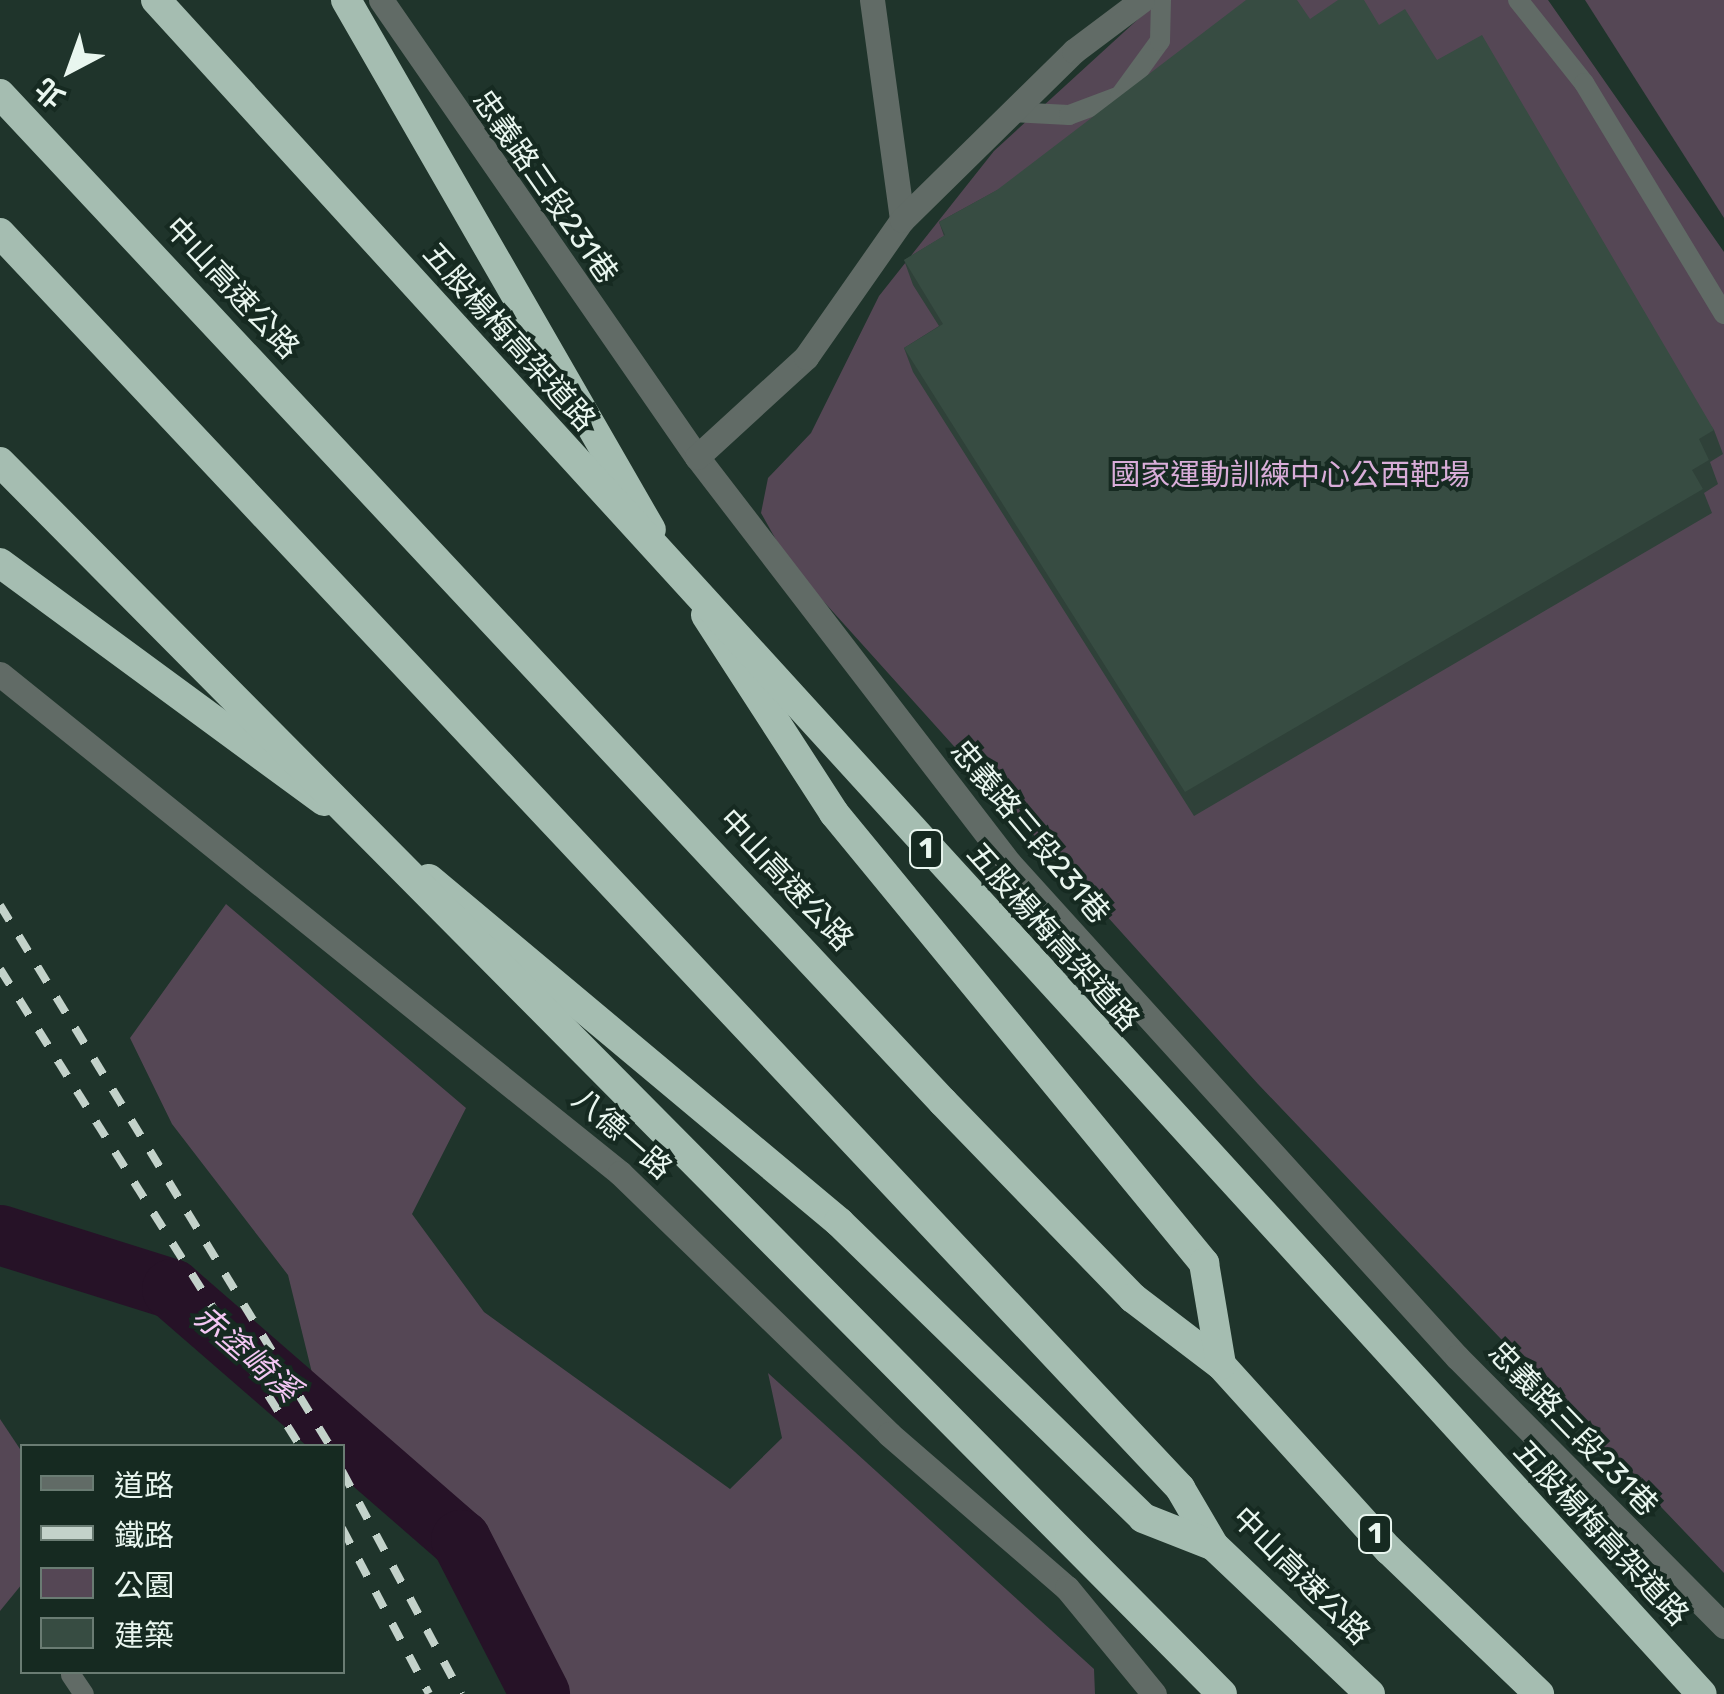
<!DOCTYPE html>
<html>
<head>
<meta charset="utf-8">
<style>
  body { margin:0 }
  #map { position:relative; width:1724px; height:1694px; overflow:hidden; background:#1f342b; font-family:Rubik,"Noto Sans TC",sans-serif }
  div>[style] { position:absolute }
  .green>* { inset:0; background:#554755 }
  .river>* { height:60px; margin:-30px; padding:0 30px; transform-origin:30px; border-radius:30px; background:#261227 }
  .service>* { height:20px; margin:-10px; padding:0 10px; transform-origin:10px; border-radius:10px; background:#616b66 }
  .minor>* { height:25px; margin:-12.5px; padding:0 12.5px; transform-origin:12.5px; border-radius:12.5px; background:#616b66 }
  .tertiary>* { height:25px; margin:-12.5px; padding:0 12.5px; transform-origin:12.5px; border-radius:12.5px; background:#616b66 }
  .motorway>* { height:30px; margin:-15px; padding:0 15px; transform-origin:15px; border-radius:15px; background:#a5bdb1 }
  .rail>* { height:8px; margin-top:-4px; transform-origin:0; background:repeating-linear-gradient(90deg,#c3d2ca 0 18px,transparent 0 36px) }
  .motorway-bridge>* { height:30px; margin:-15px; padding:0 15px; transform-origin:15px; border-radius:15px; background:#a5bdb1 }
  .wall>* { inset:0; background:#2f4139 }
  .building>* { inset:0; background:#374c42 }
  span { translate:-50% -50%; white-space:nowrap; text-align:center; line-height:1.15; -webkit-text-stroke:8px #162a21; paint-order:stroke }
  .shield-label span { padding:2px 8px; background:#162a21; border:2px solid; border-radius:8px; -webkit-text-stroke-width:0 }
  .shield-label { font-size:28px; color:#e9f6ef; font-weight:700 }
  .street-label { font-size:30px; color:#e9f6ef }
  .park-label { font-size:30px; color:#d9add9 }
  .water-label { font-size:32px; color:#f4c7f4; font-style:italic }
  .legend { position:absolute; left:20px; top:1444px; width:325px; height:230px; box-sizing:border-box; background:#162a21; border:2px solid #6a7c73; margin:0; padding:12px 18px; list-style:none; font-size:30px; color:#e9f6ef }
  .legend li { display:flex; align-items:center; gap:20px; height:50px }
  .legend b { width:50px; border:2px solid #6a7c73 }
  .north { position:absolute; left:20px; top:20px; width:100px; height:100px; -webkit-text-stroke:8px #162a21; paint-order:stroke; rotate:221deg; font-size:28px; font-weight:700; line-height:40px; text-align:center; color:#e9f6ef }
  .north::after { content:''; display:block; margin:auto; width:35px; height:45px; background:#e9f6ef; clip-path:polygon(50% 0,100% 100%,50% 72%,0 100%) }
</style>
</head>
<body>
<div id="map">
  <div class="green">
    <div style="clip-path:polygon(1159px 0,1548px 0,1724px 252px,1724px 1573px,1258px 1084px,789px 563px,761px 513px,768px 478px,811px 433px,879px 296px,994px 151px)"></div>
    <div style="clip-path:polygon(1585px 0,1724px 0,1724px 218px)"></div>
    <div style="clip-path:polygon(226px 904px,466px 1108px,412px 1214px,484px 1312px,730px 1489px,782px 1438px,768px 1373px,1094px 1669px,1095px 1694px,521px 1694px,483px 1545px,327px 1434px,288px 1275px,172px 1124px,130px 1038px)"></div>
    <div style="clip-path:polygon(0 1419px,22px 1452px,22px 1584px,0 1611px)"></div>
  </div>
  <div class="river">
    <div style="left:0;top:1235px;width:180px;rotate:17.4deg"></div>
    <div style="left:172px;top:1289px;width:383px;rotate:41deg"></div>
    <div style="left:461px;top:1540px;width:173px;rotate:62.8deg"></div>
  </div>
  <div class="service">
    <div style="left:1518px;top:0;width:106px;rotate:51.5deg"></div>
    <div style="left:1584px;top:83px;width:270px;rotate:58.8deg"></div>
    <div style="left:1011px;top:112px;width:58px;rotate:3deg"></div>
    <div style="left:1069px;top:115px;width:54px;rotate:-20.4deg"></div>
    <div style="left:1120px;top:96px;width:68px;rotate:-54deg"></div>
    <div style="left:1160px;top:41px;width:41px;rotate:-88.6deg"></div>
    <div style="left:71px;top:1675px;width:23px;rotate:56deg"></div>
  </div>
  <div class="minor">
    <div style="left:381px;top:0;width:556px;rotate:55.34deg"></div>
    <div style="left:697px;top:457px;width:512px;rotate:52.46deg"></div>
    <div style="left:1009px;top:863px;width:667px;rotate:47.8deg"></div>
    <div style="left:1457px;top:1357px;width:379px;rotate:45.2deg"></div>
    <div style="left:872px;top:0;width:222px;rotate:82.2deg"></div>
    <div style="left:697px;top:457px;width:148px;rotate:-42.5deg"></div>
    <div style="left:806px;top:357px;width:167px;rotate:-55deg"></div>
    <div style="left:902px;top:220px;width:241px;rotate:-44.5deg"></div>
    <div style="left:1074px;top:51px;width:85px;rotate:-36.9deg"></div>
  </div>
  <div class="tertiary">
    <div style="left:0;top:674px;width:796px;rotate:38.83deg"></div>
    <div style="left:620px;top:1173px;width:375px;rotate:44.1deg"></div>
    <div style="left:889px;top:1434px;width:235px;rotate:40.9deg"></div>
    <div style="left:1067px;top:1588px;width:137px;rotate:50.6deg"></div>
  </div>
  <div class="motorway">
    <div style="left:346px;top:0;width:611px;rotate:60.08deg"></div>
    <div style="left:0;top:94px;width:1380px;rotate:46.91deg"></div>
    <div style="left:943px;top:1102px;width:273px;rotate:45.9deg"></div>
    <div style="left:1133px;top:1298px;width:111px;rotate:37.3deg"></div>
    <div style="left:1221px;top:1365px;width:250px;rotate:47.8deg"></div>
    <div style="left:1389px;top:1550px;width:208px;rotate:43.8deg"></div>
    <div style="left:0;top:233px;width:1723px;rotate:46.76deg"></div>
    <div style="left:1180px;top:1488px;width:67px;rotate:59.6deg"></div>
    <div style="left:1214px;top:1546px;width:215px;rotate:43.5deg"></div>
    <div style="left:0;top:563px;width:402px;rotate:36.3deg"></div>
    <div style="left:706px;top:615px;width:236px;rotate:57.1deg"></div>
    <div style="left:834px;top:813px;width:583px;rotate:50.57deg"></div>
    <div style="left:1204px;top:1263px;width:103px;rotate:80.5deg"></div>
    <div style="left:429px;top:879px;width:535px;rotate:39.92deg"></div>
    <div style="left:839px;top:1222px;width:424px;rotate:44.2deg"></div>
    <div style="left:1143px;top:1518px;width:76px;rotate:21.5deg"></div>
  </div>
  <div class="rail">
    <div style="left:0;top:905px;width:634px;rotate:58.62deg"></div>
    <div style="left:0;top:969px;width:563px;rotate:57.83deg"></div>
    <div style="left:342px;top:1471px;width:253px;rotate:61.9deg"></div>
    <div style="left:342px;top:1528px;width:187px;rotate:62.3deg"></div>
  </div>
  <div class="motorway-bridge">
    <div style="left:156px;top:0;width:2293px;rotate:47.62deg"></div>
    <div style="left:0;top:462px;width:1735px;rotate:45.23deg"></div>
  </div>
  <div class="wall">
    <div style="clip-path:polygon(1310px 19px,1379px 25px,1437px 60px,1714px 430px,1723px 454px,1710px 462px,1718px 484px,1704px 493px,1712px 513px,1194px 816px,913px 372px,904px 348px,939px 326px,913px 285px,904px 260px,944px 236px,939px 222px)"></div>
  </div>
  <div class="building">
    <div style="clip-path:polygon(1246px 0,1297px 0,1310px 19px,1338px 0,1364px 0,1379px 25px,1405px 9px,1437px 60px,1482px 35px,1714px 430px,1699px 439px,1709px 460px,1692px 470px,1703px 489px,1185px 792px,904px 348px,943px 324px,904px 260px,945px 235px,939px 222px,997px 190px)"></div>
  </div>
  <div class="shield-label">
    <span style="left:926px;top:849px">1</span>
    <span style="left:1375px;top:1534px">1</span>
  </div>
  <div class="street-label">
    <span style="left:545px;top:187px;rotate:55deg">忠義路三段231巷</span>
    <span style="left:232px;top:288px;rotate:47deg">中山高速公路</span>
    <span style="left:509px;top:337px;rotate:48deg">五股楊梅高架道路</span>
    <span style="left:1030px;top:832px;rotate:50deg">忠義路三段231巷</span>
    <span style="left:786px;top:880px;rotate:47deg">中山高速公路</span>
    <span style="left:1053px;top:937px;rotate:48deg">五股楊梅高架道路</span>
    <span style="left:622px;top:1134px;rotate:41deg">八德一路</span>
    <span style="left:1573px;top:1429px;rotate:46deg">忠義路三段231巷</span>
    <span style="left:1601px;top:1533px;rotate:47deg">五股楊梅高架道路</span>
    <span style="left:1301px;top:1576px;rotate:45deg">中山高速公路</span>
  </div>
  <div class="park-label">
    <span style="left:1290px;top:475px">國家運動訓練中心公西靶場</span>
  </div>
  <div class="water-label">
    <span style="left:246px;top:1353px;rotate:41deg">赤塗崎溪</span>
  </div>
  <ul class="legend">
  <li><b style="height:12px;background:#616b66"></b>道路</li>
  <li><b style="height:12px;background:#c3d2ca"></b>鐵路</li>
  <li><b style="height:28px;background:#554755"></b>公園</li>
  <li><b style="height:28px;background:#374c42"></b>建築</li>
  </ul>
  <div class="north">北</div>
</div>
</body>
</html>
